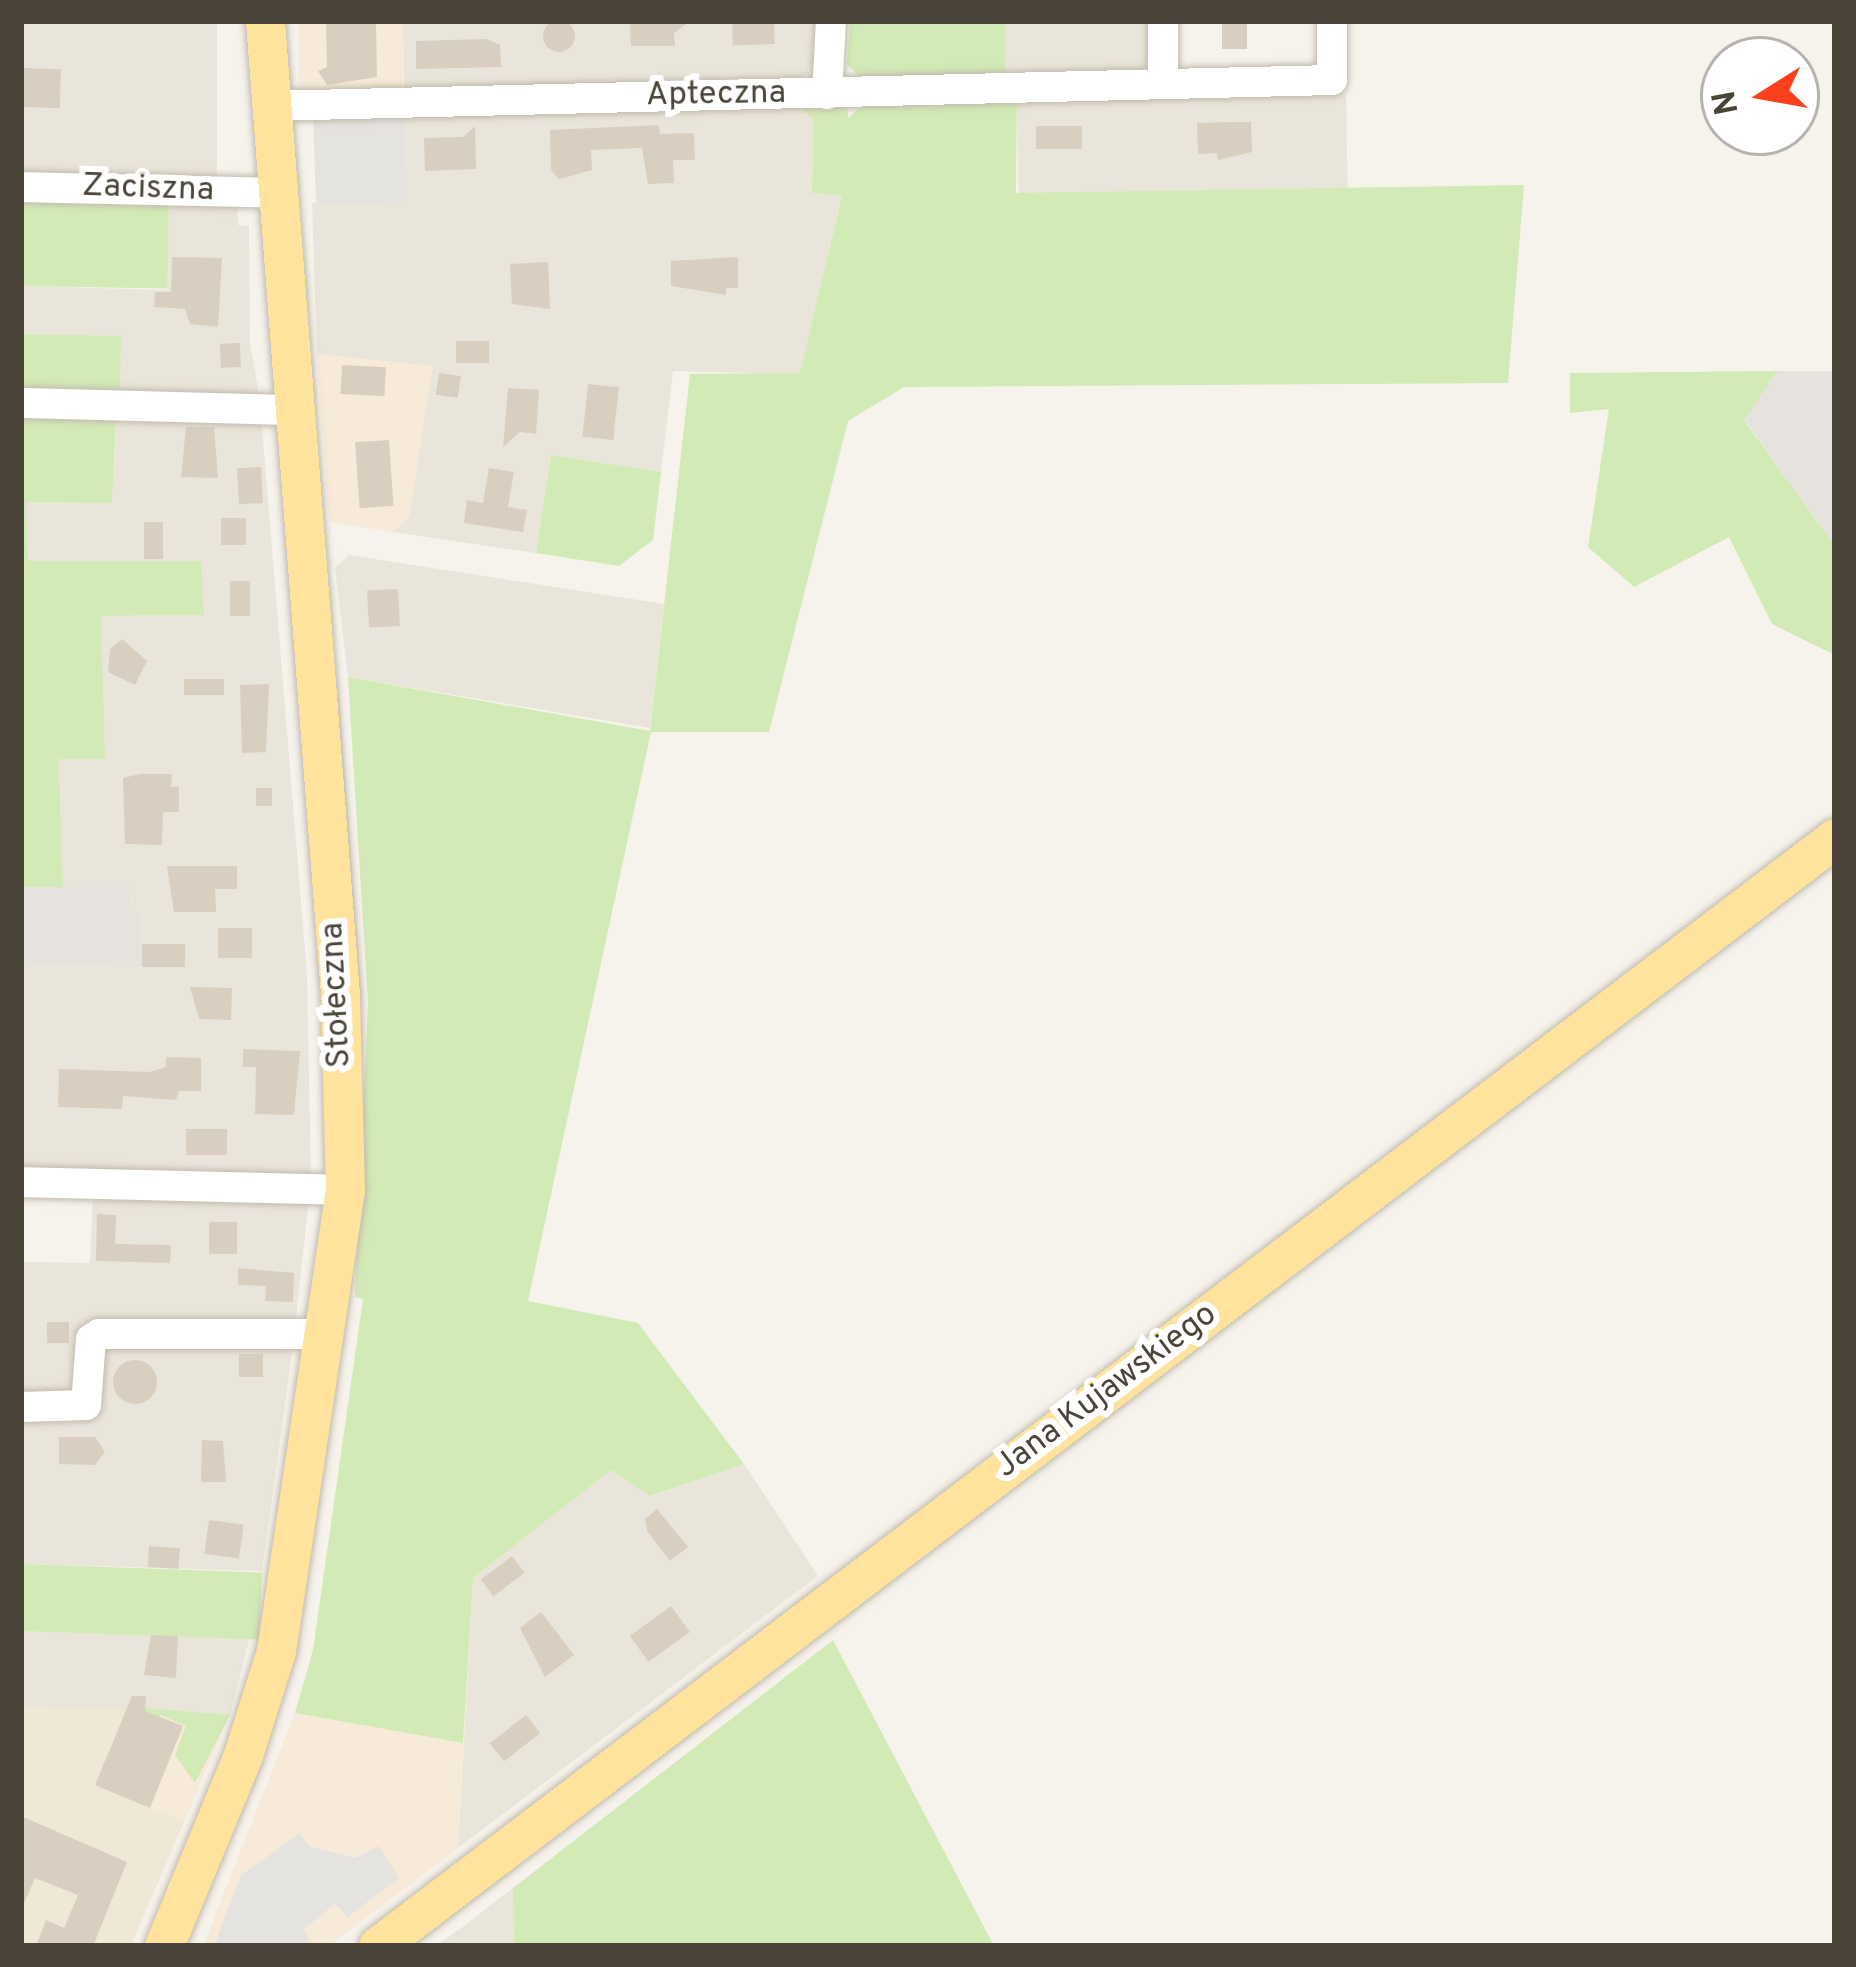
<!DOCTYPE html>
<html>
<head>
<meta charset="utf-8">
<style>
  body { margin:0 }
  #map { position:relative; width:1856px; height:1967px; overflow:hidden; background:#f6f3ec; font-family:Overpass,sans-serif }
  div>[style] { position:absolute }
  .residential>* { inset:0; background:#eae5da; transform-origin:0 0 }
  .commercial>* { inset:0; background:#f7ead8; transform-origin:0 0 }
  .industrial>* { inset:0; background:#e6e2dd }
  .education>* { inset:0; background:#efe8d6 }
  .green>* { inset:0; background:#d2eab5; transform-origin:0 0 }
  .parking>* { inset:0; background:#e5e3e0; transform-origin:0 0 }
  .building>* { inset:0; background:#d8cfc1; transform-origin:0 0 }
  .round { border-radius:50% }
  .roads { filter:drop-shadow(0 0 3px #c2bbae) drop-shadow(0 0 3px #c2bbae) }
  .minor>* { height:30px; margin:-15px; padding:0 15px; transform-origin:15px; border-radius:15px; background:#fff }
  .major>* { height:39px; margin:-19.5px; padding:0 19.5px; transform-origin:19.5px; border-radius:19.5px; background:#ffe39c }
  span { translate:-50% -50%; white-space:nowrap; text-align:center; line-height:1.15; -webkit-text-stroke:12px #fff; paint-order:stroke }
  .street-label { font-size:33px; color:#4b4439 }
  .frame { position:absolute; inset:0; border:24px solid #4b4439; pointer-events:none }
  .north { position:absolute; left:1700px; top:36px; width:120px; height:120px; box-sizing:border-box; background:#fff; border:3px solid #b7b4b0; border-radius:50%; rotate:259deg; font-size:33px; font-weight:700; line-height:48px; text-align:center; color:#4b4439 }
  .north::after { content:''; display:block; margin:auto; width:42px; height:54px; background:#fc3f1d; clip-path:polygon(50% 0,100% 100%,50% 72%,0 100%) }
</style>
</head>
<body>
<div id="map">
  <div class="residential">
    <div style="left:21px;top:21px;width:196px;height:155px"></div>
    <div style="clip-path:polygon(403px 21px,819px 21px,818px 65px,800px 80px,404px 89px)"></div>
    <div style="clip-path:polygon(1005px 21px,1155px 21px,1155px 57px,1141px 74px,1005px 76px)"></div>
    <div style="left:1346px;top:93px;width:95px;height:329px;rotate:89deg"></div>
    <div style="clip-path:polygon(798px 104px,813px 120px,812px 192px,842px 194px,800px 374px,673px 371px,661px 472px,551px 455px,536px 553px,393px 532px,409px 517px,432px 367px,317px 354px,312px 203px,406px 202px,404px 114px)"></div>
    <div style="clip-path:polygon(169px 199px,237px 204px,238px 225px,249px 226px,250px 342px,260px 400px,119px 396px,121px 336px,21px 334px,21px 286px,167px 290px)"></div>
    <div style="clip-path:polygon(117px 410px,261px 415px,307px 974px,311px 1178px,21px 1174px,21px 966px,141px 967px,140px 913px,130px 913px,131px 887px,63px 887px,59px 759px,104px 759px,101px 616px,203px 615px,200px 561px,28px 562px,25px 502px,112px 503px)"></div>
    <div style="clip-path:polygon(349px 555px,664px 604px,650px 728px,348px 677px,335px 568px)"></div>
    <div style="clip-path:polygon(93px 1194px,309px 1198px,295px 1327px,81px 1322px,80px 1388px,66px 1399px,21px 1399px,21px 1262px,90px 1263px)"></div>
    <div style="clip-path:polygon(112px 1341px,293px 1346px,262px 1571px,21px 1564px,21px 1418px,97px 1418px,99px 1353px)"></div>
    <div style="clip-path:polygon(744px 1464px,818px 1576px,458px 1848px,473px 1578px,611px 1470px,651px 1496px)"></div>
    <div style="clip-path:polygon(21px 1631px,178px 1636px,250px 1636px,230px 1715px,21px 1706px)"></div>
    <div style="clip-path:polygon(513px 1888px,514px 1946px,435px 1946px,464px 1926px)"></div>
  </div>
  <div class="commercial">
    <div style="left:299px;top:21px;width:104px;height:70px"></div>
    <div style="clip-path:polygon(317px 354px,433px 366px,409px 517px,393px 532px,329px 522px)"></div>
    <div style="clip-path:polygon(126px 1709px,230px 1715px,184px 1822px,95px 1785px)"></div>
    <div style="clip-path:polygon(295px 1713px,463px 1743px,458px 1848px,329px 1946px,203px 1946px)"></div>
  </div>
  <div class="industrial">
    <div style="clip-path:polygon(1777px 371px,1835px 371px,1835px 546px,1744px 419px)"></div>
    <div style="clip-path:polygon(21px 887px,131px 887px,130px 912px,141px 913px,142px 967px,21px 966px)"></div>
  </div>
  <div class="education">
    <div style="clip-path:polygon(21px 1706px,126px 1709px,96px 1785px,184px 1822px,131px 1946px,21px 1946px)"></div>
  </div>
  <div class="green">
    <div style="clip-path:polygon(850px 21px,1005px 21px,1005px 76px,864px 80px,847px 65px)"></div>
    <div style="clip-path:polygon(1017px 100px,1016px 193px,1524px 185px,1508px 383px,904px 387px,848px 421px,769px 732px,651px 732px,528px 1301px,638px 1323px,744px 1464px,650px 1496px,611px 1470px,473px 1578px,463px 1743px,295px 1713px,313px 1650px,363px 1299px,355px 1297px,368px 1002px,348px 677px,650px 731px,690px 374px,800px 373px,842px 195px,812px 193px,813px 120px,798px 104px,847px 103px,848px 118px,863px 105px)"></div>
    <div style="left:21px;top:196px;width:148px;height:90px;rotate:1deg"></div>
    <div style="left:21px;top:334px;width:100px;height:59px;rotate:1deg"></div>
    <div style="clip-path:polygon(1777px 371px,1744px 420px,1835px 546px,1835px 655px,1772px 624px,1729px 537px,1634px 587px,1588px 547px,1609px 409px,1570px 413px,1570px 373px)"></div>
    <div style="clip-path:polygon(21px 417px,116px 421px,112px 503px,26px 502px,28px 561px,201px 561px,204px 615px,101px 616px,105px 759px,59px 759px,63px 887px,21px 887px)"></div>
    <div style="clip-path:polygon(551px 455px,661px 472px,653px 540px,619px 566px,536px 553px)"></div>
    <div style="left:21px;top:1564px;width:241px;height:67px;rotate:2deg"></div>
    <div style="clip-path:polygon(833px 1640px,994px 1946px,514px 1946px,513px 1888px)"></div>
    <div style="clip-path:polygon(126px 1709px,146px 1708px,230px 1715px,195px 1783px,175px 1755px,186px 1726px,160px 1715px,153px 1732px,120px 1725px)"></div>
  </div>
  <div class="parking">
    <div style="left:404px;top:114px;width:88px;height:91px;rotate:88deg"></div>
    <div style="clip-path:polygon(329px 695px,339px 695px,361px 992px,349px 993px)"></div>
    <div style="clip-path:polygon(300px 1833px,309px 1846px,355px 1858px,379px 1846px,399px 1878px,348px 1917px,335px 1904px,304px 1929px,311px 1946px,214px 1946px,241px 1875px)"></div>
  </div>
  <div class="building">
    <div class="round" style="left:543px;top:20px;width:32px;height:32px"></div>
    <div style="clip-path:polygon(326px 21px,376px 21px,377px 77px,327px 85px,318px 71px,327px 67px)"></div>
    <div style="clip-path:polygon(641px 21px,690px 21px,674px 33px,675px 46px,631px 46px,630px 25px)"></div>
    <div style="left:774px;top:21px;width:23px;height:42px;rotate:88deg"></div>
    <div style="left:1222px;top:21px;width:25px;height:28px"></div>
    <div style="clip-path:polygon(486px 39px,500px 45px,501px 67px,416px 69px,416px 41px)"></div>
    <div style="left:23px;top:68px;width:38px;height:39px;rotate:2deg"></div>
    <div style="clip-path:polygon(1230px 122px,1251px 122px,1252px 152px,1218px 160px,1217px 153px,1198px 154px,1197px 123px)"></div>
    <div style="clip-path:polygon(659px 125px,660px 134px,694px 133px,695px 160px,673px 160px,674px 183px,648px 184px,642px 148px,591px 150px,592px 170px,559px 179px,551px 170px,550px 130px)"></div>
    <div style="clip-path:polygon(475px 126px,476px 169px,425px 171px,424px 138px,463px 137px)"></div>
    <div style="left:1082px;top:126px;width:23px;height:46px;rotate:90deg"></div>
    <div style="clip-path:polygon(172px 257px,222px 258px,218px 327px,190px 324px,185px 309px,154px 307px,155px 292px,171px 292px)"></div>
    <div style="clip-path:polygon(738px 257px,738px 288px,726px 288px,726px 295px,671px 286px,671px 261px)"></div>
    <div style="clip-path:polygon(548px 262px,550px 309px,512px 304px,510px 264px)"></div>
    <div style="left:456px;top:341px;width:33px;height:22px"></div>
    <div style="left:240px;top:343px;width:24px;height:20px;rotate:88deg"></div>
    <div style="left:342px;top:365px;width:44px;height:29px;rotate:3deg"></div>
    <div style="left:439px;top:373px;width:22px;height:22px;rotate:8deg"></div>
    <div style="left:588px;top:384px;width:31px;height:53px;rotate:6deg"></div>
    <div style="clip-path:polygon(508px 388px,539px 390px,536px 434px,520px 432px,503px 447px)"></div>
    <div style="clip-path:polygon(186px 427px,214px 427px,218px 478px,181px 477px)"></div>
    <div style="left:389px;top:440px;width:66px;height:34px;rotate:86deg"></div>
    <div style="left:261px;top:467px;width:36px;height:24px;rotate:87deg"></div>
    <div style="clip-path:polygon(489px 468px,514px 472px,508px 507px,527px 510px,523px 532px,464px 523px,467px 500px,483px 503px)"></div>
    <div style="left:221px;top:518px;width:25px;height:27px"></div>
    <div style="left:144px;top:522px;width:19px;height:37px"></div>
    <div style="left:230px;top:581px;width:20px;height:35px"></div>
    <div style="left:398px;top:589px;width:37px;height:31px;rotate:87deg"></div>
    <div style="clip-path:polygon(122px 639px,147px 661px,135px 685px,108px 672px,110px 649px)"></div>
    <div style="left:184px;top:679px;width:40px;height:16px"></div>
    <div style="clip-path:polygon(269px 684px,266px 752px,242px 753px,240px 685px)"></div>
    <div style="clip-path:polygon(140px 774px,172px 774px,171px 787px,179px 787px,179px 812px,163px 812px,162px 845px,125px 844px,123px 778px)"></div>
    <div style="left:256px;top:788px;width:16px;height:18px"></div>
    <div style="clip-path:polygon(167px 866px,237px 866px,237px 889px,215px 889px,216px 912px,174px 912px)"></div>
    <div style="left:218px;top:928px;width:34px;height:30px"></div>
    <div style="left:142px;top:944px;width:43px;height:23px"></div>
    <div style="clip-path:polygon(190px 987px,232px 988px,231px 1020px,199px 1019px)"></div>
    <div style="clip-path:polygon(243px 1049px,300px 1051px,294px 1115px,255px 1114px,256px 1067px,243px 1067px)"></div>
    <div style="clip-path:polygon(166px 1057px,201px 1058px,201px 1091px,179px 1091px,176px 1100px,123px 1096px,122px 1109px,58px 1107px,59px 1069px,149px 1072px,166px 1067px)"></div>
    <div style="left:186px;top:1129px;width:41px;height:26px"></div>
    <div style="clip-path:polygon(97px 1214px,116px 1215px,115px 1244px,171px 1245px,170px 1263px,96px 1261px)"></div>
    <div style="left:209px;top:1222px;width:28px;height:32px"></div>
    <div style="clip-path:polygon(238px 1268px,294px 1273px,293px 1302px,265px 1301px,266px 1286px,238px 1285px)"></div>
    <div style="left:47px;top:1322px;width:22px;height:21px"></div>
    <div style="left:239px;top:1354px;width:24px;height:23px"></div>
    <div class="round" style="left:113px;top:1360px;width:44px;height:44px"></div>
    <div style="clip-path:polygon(59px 1437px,95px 1437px,105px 1452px,95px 1465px,59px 1464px)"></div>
    <div style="clip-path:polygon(202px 1440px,223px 1441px,226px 1482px,201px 1482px)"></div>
    <div style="clip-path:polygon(657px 1509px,688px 1547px,670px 1561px,647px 1531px,645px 1519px)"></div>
    <div style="left:209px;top:1520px;width:35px;height:34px;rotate:8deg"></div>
    <div style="left:149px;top:1546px;width:31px;height:21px;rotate:4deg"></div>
    <div style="left:512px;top:1556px;width:21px;height:39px;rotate:53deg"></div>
    <div style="left:671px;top:1606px;width:32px;height:51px;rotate:54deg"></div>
    <div style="clip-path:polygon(541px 1612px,574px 1655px,545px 1677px,520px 1628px)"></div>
    <div style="clip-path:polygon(151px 1635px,178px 1636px,176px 1678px,144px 1675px)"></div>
    <div style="clip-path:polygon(132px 1696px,146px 1696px,145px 1711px,183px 1726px,150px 1808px,95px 1785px)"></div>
    <div style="left:526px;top:1715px;width:23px;height:46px;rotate:52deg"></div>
    <div style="clip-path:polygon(21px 1816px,127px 1862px,93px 1946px,36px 1946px,46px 1920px,64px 1928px,78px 1895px,35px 1878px,21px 1911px)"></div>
  </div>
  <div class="roads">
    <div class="minor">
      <div style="left:1163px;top:82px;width:61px;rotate:-90deg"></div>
      <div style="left:827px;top:94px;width:73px;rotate:-86.9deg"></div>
      <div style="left:269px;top:106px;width:1063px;rotate:-1.4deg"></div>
      <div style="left:1332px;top:80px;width:59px;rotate:-90deg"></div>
      <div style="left:21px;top:187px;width:255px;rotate:1.3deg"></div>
      <div style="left:21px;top:403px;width:272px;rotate:1.5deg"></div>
      <div style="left:21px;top:1182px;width:324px;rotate:1.4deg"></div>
      <div style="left:21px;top:1407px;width:65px;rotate:-1.8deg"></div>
      <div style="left:86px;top:1405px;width:66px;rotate:-85.7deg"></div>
      <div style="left:91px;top:1339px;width:9px;rotate:-32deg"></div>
      <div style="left:99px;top:1334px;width:228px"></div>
    </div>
    <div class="major">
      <div style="left:164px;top:1946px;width:207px;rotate:-67.5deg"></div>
      <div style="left:243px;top:1755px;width:109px;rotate:-72.4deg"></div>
      <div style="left:276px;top:1651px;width:466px;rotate:-81.5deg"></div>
      <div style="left:345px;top:1190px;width:196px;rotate:-91.5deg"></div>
      <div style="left:340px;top:994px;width:976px;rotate:-94.41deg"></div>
      <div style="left:378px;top:1946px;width:1830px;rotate:-37.25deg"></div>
    </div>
  </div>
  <div class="street-label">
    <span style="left:716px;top:96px;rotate:-1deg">Apteczna</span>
    <span style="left:148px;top:190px;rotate:2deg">Zaciszna</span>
    <span style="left:338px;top:995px;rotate:-93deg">Stołeczna</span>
    <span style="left:1107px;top:1392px;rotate:-37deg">Jana Kujawskiego</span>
  </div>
  <div class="frame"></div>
  <div class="north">N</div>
</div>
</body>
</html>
